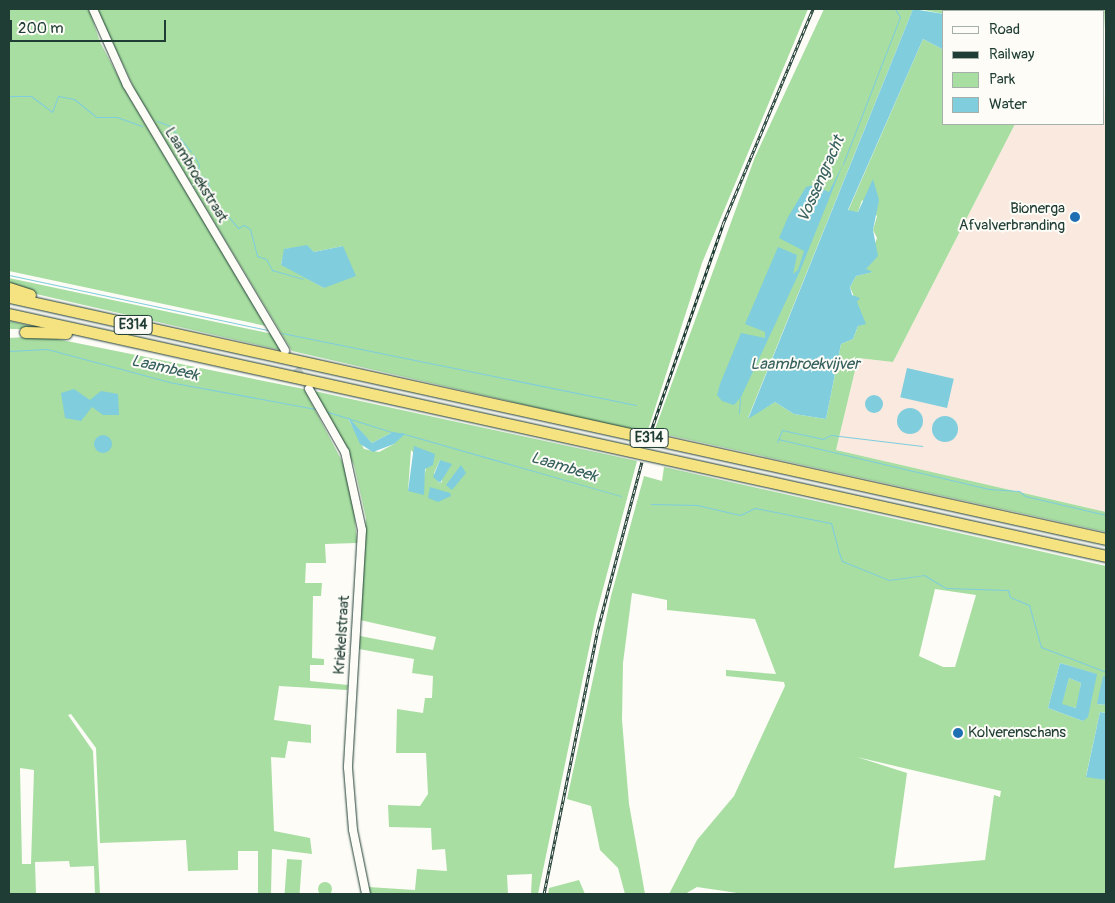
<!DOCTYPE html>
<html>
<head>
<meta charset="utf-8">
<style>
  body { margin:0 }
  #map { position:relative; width:1115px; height:903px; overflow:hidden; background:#fdfcf7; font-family:Pangolin,sans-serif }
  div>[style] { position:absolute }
  .built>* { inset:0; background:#fae9df }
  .green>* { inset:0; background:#a8dea2; transform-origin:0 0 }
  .round { border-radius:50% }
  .water>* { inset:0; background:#7fcddd; transform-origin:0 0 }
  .stream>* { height:1px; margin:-0.5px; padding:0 0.5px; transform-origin:0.5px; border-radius:0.5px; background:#7fcddd }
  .tertiary-tunnel>* { height:8px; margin-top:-4px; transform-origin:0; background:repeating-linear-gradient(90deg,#d1d6d0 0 8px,transparent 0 12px) }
  .roads { filter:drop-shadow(0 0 1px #1f3d34) drop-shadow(0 0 1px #1f3d34) }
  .tertiary>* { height:8px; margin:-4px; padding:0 4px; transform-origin:4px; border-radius:4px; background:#fdfcf7 }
  .motorway>* { height:11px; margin:-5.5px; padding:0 5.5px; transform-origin:5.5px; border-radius:5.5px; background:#f5e382 }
  .rail>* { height:3px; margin-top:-1.5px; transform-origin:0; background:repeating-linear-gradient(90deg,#fdfcf7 0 4px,#1f3d34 0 8px); box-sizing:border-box; border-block:1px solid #1f3d34 }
  .dots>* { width:14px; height:14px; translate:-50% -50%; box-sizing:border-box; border:2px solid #fdfcf7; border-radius:50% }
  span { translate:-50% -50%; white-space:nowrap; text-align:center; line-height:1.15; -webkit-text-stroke:4px #fdfcf7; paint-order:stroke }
  .shield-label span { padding:1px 4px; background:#fdfcf7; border:1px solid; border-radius:4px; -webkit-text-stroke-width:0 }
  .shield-label { font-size:14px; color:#1f3d34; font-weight:700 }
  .street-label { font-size:15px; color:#1f3d34 }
  .poi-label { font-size:15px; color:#1f3d34 }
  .right { translate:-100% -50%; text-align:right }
  .left { translate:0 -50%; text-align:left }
  .water-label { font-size:16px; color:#37615e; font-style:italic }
  .frame { position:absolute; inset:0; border:10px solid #1f3d34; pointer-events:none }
  .legend { position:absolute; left:942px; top:10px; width:162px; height:115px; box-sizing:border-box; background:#fdfcf7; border:1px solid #a4b0a9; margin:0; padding:6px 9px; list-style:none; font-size:15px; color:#1f3d34 }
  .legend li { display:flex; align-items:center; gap:10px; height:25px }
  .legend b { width:25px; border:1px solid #a4b0a9 }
  .scale { position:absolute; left:10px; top:20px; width:156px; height:22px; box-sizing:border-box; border:2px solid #1f3d34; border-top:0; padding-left:6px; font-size:15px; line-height:18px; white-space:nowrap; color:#1f3d34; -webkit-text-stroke:4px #fdfcf7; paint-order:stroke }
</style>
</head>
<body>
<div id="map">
  <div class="built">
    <div style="clip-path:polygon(1106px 49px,1106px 512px,836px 450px,858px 358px,893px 362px,1015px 124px,1104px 124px)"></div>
  </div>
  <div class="green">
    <div style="clip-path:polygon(9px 9px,89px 9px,100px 42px,129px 97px,266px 326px,9px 271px)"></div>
    <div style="clip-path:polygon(evenodd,97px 9px,808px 9px,702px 263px,647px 433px,292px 351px,136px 92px,97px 9px,307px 246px,314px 252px,343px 246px,324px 288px,281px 264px,285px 249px,307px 246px)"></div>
    <div style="clip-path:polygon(824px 9px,913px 9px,748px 418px,775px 402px,794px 414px,826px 419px,841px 344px,853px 339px,862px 316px,850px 287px,856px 276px,872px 272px,865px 270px,877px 238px,873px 230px,877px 216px,862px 200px,858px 212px,848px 211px,923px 39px,944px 50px,944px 124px,1015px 124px,893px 362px,858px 358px,836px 450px,1106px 512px,1106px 532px,654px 432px,755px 157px)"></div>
    <div style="clip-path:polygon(919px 9px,1106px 9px,1106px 49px,1104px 11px,944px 14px)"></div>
    <div style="clip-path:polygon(9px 278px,273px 334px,280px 350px,23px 291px,9px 286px)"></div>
    <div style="clip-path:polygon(9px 321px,39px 328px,40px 329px,9px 329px)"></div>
    <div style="clip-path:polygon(evenodd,42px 336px,304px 389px,344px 465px,352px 488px,357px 543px,325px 544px,326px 563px,306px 563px,305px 583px,322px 583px,321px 596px,313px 596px,312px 658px,324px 659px,324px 665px,310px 665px,310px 681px,348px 685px,347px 690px,279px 686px,274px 720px,311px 725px,311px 743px,288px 741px,285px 758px,271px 757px,274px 831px,310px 838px,312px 854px,272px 849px,271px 894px,258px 894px,258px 851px,238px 851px,238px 870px,188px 871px,186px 840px,100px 843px,96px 748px,71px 714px,68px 715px,93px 751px,100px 894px,95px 894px,94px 866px,70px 867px,69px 861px,35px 862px,36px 894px,9px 894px,9px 338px,42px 336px,20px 768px,34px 770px,31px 864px,22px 864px,20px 768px)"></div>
    <div style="clip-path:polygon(evenodd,314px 391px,637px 461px,596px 615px,538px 894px,531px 894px,532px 874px,507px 875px,508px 894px,370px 894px,368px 887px,415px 890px,417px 869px,447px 871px,445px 849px,432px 850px,431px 828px,389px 827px,388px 805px,420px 806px,428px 794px,426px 753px,396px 753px,397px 709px,423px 713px,425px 698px,432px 698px,433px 676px,412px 673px,414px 659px,359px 649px,360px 636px,433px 650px,436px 637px,360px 620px,366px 518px,354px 465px,314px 391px,348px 418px,372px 443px,393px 432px,398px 436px,394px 444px,379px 452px,364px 449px,348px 418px,314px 391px,411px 450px,426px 468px,424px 477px,408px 491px,411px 450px,314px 391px,440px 460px,442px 482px,439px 483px,434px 473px,440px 460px)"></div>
    <div style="clip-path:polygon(evenodd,664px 467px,1106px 566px,1106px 677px,1097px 704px,1106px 705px,1106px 713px,1100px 712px,1086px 776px,1106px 780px,1106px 894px,744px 894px,697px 887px,685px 894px,669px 894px,697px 840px,734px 796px,785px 686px,784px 682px,726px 676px,726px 670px,776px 674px,755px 619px,667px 610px,667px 600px,632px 593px,623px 663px,622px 720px,629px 804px,645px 894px,625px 894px,618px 868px,600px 850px,591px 806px,567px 799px,611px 596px,644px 476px,662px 481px,664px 467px,935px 589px,976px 595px,955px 667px,943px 667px,919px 656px,935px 589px,664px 467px,1060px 663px,1096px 674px,1083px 721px,1048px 708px,1060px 663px,664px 467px,857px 757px,1001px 791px,1000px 797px,994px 795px,985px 860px,894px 868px,907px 773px,857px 757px)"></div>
    <div style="clip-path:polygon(1069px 678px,1081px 683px,1077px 708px,1061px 705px)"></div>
    <div style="left:287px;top:859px;width:15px;height:35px;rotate:4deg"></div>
    <div style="clip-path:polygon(579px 880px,585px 894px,548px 894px,549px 888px)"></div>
    <div class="round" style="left:318px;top:882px;width:14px;height:14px"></div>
  </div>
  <div class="water">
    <div style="clip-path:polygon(913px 9px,944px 14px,944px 50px,923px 39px,848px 210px,858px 212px,873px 179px,879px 200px,873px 230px,878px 256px,866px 269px,873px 272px,856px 276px,850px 287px,852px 295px,860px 298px,857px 302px,866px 324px,858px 326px,853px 339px,841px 344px,826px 419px,794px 414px,775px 402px,748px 419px)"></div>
    <div style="clip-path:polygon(843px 164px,800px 271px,741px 397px,734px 405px,722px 401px,717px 395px,720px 384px,741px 333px,765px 338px,765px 332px,745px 324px,778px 247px,797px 255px,793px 274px,798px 270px,804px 251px,779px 238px,788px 217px,806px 187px,814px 185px,829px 192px)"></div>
    <div style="clip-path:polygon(307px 245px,314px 252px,343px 246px,356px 276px,324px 288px,281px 265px,284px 249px)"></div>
    <div style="left:907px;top:368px;width:48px;height:30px;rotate:13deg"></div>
    <div style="clip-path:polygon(74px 389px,90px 400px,101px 391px,118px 394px,119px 415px,103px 415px,92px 407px,81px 421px,65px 418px,61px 393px)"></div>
    <div class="round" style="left:865px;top:395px;width:18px;height:18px"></div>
    <div class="round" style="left:897px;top:408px;width:26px;height:26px"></div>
    <div class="round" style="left:932px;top:416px;width:26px;height:26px"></div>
    <div style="clip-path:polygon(348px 417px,372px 443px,393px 432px,405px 434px,394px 444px,373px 452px,360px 444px)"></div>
    <div class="round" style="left:94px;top:435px;width:18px;height:18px"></div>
    <div style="clip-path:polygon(414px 446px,435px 454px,433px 465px,425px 469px,424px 495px,408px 491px)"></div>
    <div style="clip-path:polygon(440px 460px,452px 464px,440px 483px,433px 477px)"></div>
    <div style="clip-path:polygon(461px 465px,466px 473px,452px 490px,446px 485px)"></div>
    <div style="clip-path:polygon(430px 487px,450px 493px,451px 496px,438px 502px,428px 498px)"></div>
    <div style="clip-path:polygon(evenodd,1060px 663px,1097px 674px,1088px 717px,1083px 721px,1048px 708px,1060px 663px,1069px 678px,1081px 683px,1076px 708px,1062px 704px,1069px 678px)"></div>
    <div style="clip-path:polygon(1103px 676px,1106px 677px,1106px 705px,1097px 704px)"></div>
    <div style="clip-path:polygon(1100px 712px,1106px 713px,1106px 780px,1086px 777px)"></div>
  </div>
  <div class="stream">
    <div style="left:9px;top:96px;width:22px"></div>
    <div style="left:31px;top:96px;width:26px;rotate:37deg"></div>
    <div style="left:52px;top:112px;width:17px;rotate:-69deg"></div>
    <div style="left:58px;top:96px;width:16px;rotate:11deg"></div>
    <div style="left:74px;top:99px;width:28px;rotate:39deg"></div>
    <div style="left:96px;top:117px;width:21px"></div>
    <div style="left:117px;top:117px;width:27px;rotate:20deg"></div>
    <div style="left:157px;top:121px;width:14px;rotate:21deg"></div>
    <div style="left:170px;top:126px;width:33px;rotate:51deg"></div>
    <div style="left:193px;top:154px;width:13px;rotate:61deg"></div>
    <div style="left:199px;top:165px;width:9px;rotate:103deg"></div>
    <div style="left:197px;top:174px;width:11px;rotate:27deg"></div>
    <div style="left:207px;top:179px;width:20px;rotate:75deg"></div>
    <div style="left:212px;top:198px;width:40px;rotate:49deg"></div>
    <div style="left:238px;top:228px;width:7px;rotate:-27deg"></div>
    <div style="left:244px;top:225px;width:7px;rotate:34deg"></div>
    <div style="left:250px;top:229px;width:28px;rotate:75deg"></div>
    <div style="left:257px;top:256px;width:9px;rotate:18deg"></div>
    <div style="left:266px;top:259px;width:13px;rotate:61deg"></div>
    <div style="left:272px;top:270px;width:32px;rotate:16deg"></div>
    <div style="left:843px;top:164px;width:158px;rotate:-68.8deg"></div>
    <div style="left:900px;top:17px;width:9px;rotate:-122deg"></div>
    <div style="left:9px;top:275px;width:264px;rotate:12deg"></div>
    <div style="left:282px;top:333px;width:361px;rotate:11.5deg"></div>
    <div style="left:9px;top:351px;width:38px;rotate:-3deg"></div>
    <div style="left:47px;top:349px;width:126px;rotate:15.1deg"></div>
    <div style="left:169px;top:382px;width:149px;rotate:10.4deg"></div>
    <div style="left:328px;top:412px;width:70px;rotate:17.4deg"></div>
    <div style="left:739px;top:413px;width:15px;rotate:-86deg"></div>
    <div style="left:401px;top:433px;width:229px;rotate:16deg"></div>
    <div style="left:778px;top:439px;width:218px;rotate:13.3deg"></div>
    <div style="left:990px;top:489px;width:29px;rotate:4deg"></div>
    <div style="left:1019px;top:491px;width:8px;rotate:40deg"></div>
    <div style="left:1025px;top:496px;width:83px;rotate:13.2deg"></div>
    <div style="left:777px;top:442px;width:13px;rotate:-67deg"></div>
    <div style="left:782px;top:430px;width:42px;rotate:12.4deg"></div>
    <div style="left:823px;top:439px;width:9px;rotate:-27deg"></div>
    <div style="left:831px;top:435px;width:92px;rotate:6.9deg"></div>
    <div style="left:651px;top:504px;width:46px;rotate:1.2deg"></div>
    <div style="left:697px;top:505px;width:44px;rotate:13.1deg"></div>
    <div style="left:740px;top:515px;width:17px;rotate:-25deg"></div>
    <div style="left:755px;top:508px;width:77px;rotate:11.2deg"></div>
    <div style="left:831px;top:523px;width:27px;rotate:75deg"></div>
    <div style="left:838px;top:550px;width:12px;rotate:70deg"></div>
    <div style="left:842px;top:561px;width:51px;rotate:22deg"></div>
    <div style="left:889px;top:580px;width:35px;rotate:-8deg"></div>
    <div style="left:924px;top:575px;width:26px;rotate:31deg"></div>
    <div style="left:946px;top:588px;width:62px;rotate:1.8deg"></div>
    <div style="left:1008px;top:590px;width:7px;rotate:74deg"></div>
    <div style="left:1010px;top:597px;width:21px;rotate:23deg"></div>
    <div style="left:1029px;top:605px;width:44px;rotate:74.1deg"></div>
    <div style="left:1041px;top:647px;width:70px;rotate:21deg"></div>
  </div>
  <div class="tertiary-tunnel">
    <div style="left:290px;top:358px;width:26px;rotate:58deg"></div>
  </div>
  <div class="roads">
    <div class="tertiary">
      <div style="left:93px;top:9px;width:83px;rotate:65.9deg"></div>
      <div style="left:127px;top:85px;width:309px;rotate:59.2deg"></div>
      <div style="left:309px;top:389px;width:73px;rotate:60.3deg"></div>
      <div style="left:345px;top:452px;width:80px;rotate:77.7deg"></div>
      <div style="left:362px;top:530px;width:238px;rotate:93.4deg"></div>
      <div style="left:348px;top:768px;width:62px;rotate:85.4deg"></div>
      <div style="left:353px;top:830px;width:65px;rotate:78.5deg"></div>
    </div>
    <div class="motorway">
      <div style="left:9px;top:288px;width:22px;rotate:18deg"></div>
      <div style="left:9px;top:297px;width:1123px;rotate:12.44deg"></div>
      <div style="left:9px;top:314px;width:1123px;rotate:12.44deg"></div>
      <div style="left:25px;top:332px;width:41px;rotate:1.4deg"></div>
    </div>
  </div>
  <div class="rail">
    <div style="left:651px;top:431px;width:219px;rotate:-70.8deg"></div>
    <div style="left:723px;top:224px;width:233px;rotate:-67.3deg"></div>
    <div style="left:544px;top:894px;width:266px;rotate:-78.5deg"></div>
    <div style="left:597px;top:633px;width:177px;rotate:-75.3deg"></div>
  </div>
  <div class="dots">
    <div style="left:1075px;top:217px;background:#1f6fb2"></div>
    <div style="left:958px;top:733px;background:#1f6fb2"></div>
  </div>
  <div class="shield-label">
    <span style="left:133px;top:325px">E314</span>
    <span style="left:649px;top:438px">E314</span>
  </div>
  <div class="street-label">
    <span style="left:196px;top:175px;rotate:59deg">Laambroekstraat</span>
    <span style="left:342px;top:635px;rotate:-86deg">Kriekelstraat</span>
  </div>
  <div class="poi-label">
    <span class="right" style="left:1065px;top:217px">Bionerga<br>Afvalverbranding</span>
    <span class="left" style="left:968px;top:733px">Kolverenschans</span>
  </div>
  <div class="water-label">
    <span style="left:821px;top:179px;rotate:-66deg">Vossengracht</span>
    <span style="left:805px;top:364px">Laambroekvijver</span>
    <span style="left:165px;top:368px;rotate:13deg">Laambeek</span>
    <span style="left:564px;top:467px;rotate:17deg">Laambeek</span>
  </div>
  <div class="frame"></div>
  <ul class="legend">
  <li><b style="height:6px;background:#fdfcf7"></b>Road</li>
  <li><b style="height:6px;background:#1f3d34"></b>Railway</li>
  <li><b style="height:14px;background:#a8dea2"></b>Park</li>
  <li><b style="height:14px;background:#7fcddd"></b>Water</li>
  </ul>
  <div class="scale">200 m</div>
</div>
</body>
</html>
